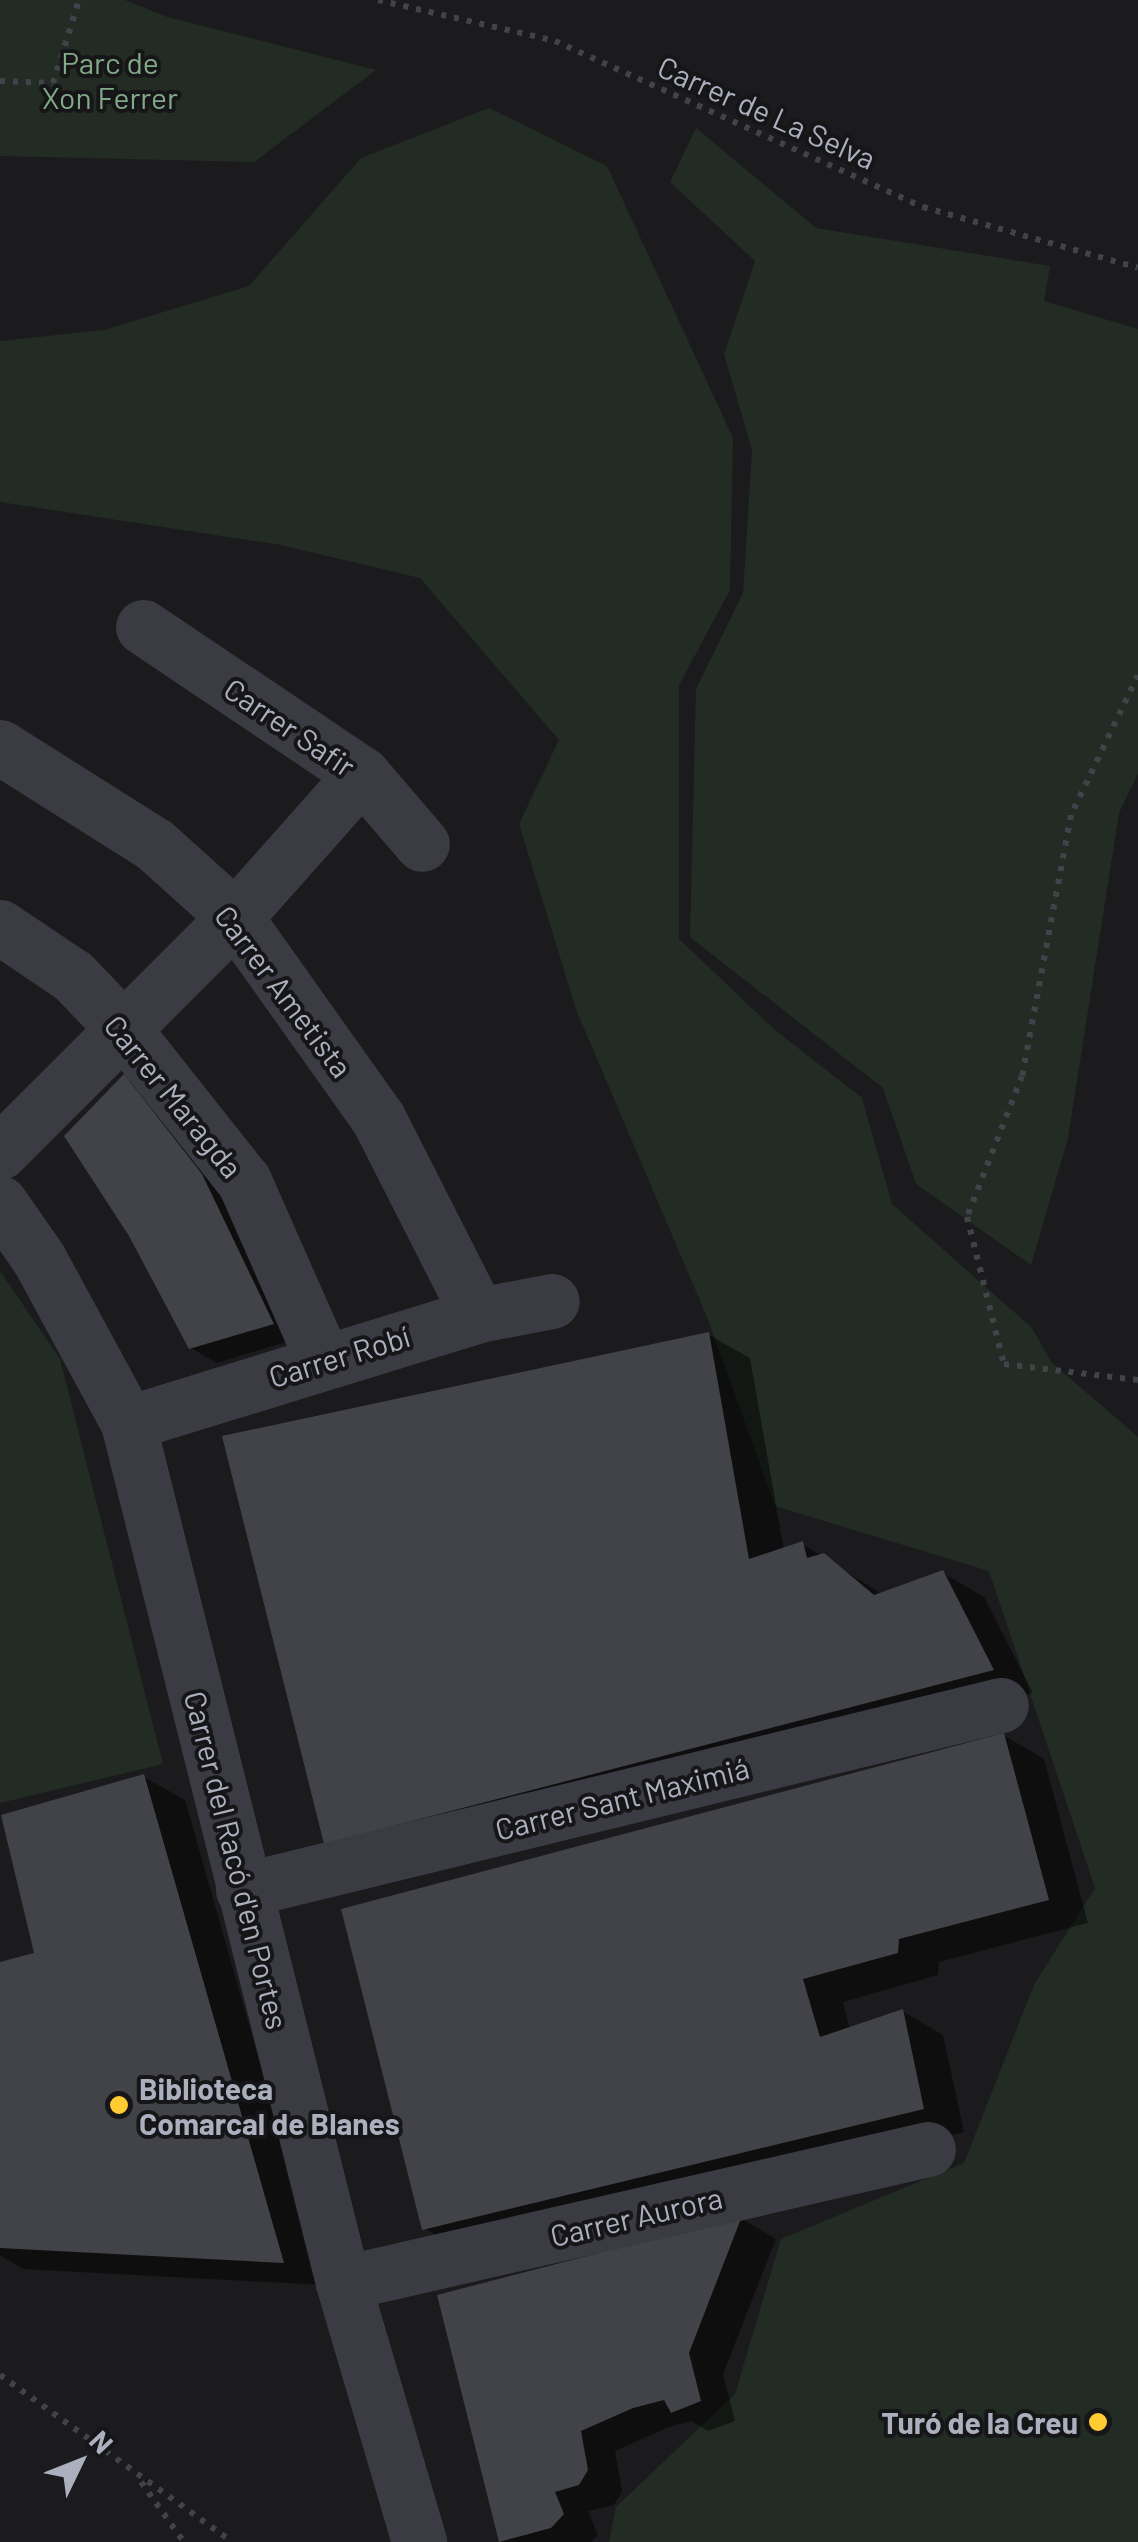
<!DOCTYPE html>
<html>
<head>
<meta charset="utf-8">
<style>
  body { margin:0 }
  #map { position:relative; width:1138px; height:2542px; overflow:hidden; background:#1b1b1d; font-family:Barlow,sans-serif }
  div>[style] { position:absolute }
  .green>* { inset:0; background:#222c24 }
  .shadow>* { inset:0; background:#0007 }
  .building>* { inset:0; background:#424348 }
  .path>* { height:6px; margin-top:-3px; transform-origin:0; background:repeating-linear-gradient(90deg,#41434a 0 5px,transparent 0 13px) }
  .minor>* { height:55px; margin:-27.5px; padding:0 27.5px; transform-origin:27.5px; border-radius:27.5px; background:#3b3c43 }
  .dots>* { width:28px; height:28px; translate:-50% -50%; box-sizing:border-box; border:5px solid #161518; border-radius:50% }
  span { translate:-50% -50%; white-space:nowrap; text-align:center; line-height:1.15; -webkit-text-stroke:8px #161518; paint-order:stroke }
  .park-label { font-size:30px; color:#82aa88 }
  .street-label { font-size:30px; color:#acb0be }
  .poi-label { font-size:30px; color:#acb0be; font-weight:700 }
  .left { translate:0 -50%; text-align:left }
  .right { translate:-100% -50%; text-align:right }
  .north { position:absolute; left:30px; top:2412px; width:100px; height:100px; -webkit-text-stroke:8px #161518; paint-order:stroke; rotate:47deg; font-size:28px; font-weight:700; line-height:40px; text-align:center; color:#acb0be }
  .north::after { content:''; display:block; margin:auto; width:35px; height:45px; background:#acb0be; clip-path:polygon(50% 0,100% 100%,50% 72%,0 100%) }
</style>
</head>
<body>
<div id="map">
  <div class="green">
    <div style="clip-path:polygon(0 0,125px 0,167px 17px,376px 70px,254px 162px,0 156px)"></div>
    <div style="clip-path:polygon(489px 108px,607px 166px,733px 438px,730px 590px,679px 685px,679px 939px,775px 1030px,862px 1098px,892px 1204px,1032px 1328px,1052px 1363px,1138px 1437px,1138px 2542px,609px 2542px,616px 2507px,735px 2394px,781px 2239px,964px 2163px,1034px 1985px,1095px 1888px,989px 1571px,775px 1506px,707px 1317px,577px 1012px,519px 824px,559px 740px,420px 578px,281px 545px,0 502px,0 341px,104px 330px,249px 286px,361px 158px)"></div>
    <div style="clip-path:polygon(696px 128px,816px 228px,1050px 266px,1044px 301px,1138px 329px,1138px 774px,1119px 813px,1068px 1138px,1031px 1265px,916px 1184px,883px 1088px,690px 937px,696px 689px,743px 593px,752px 450px,724px 354px,755px 261px,670px 182px)"></div>
    <div style="clip-path:polygon(0 1271px,60px 1359px,163px 1764px,0 1803px)"></div>
  </div>
  <div class="shadow">
    <div style="clip-path:polygon(124px 1077px,150px 1092px,228px 1192px,299px 1338px,217px 1363px,191px 1348px)"></div>
    <div style="clip-path:polygon(709px 1335px,750px 1358px,784px 1551px,803px 1544px,883px 1595px,943px 1573px,984px 1597px,1033px 1693px,368px 1866px)"></div>
    <div style="clip-path:polygon(1003px 1735px,1044px 1759px,1088px 1923px,939px 1962px,938px 1975px,843px 2002px,850px 2029px,902px 2011px,943px 2035px,964px 2132px,465px 2252px,424px 2228px)"></div>
    <div style="clip-path:polygon(144px 1777px,185px 1800px,323px 2285px,23px 2269px,0 2255px,0 1964px,37px 1955px)"></div>
    <div style="clip-path:polygon(742px 2219px,776px 2239px,723px 2374px,735px 2421px,708px 2431px,691px 2421px,669px 2427px,615px 2451px,622px 2491px,614px 2505px,588px 2511px,598px 2535px,591px 2542px,502px 2542px,440px 2297px)"></div>
  </div>
  <div class="building">
    <div style="clip-path:polygon(124px 1074px,202px 1174px,274px 1324px,189px 1349px,129px 1236px,64px 1136px)"></div>
    <div style="clip-path:polygon(709px 1332px,749px 1559px,803px 1541px,807px 1558px,824px 1553px,874px 1595px,943px 1570px,994px 1670px,324px 1844px,222px 1436px)"></div>
    <div style="clip-path:polygon(1004px 1733px,1049px 1900px,899px 1939px,898px 1953px,803px 1979px,820px 2037px,903px 2009px,924px 2109px,422px 2230px,341px 1909px)"></div>
    <div style="clip-path:polygon(144px 1774px,284px 2263px,0 2248px,0 1962px,34px 1953px,1px 1815px)"></div>
    <div style="clip-path:polygon(742px 2216px,689px 2353px,701px 2401px,671px 2413px,664px 2400px,633px 2408px,581px 2431px,588px 2470px,579px 2485px,555px 2492px,564px 2514px,551px 2528px,499px 2542px,437px 2295px)"></div>
  </div>
  <div class="path">
    <div style="left:378px;top:0;width:182px;rotate:13deg"></div>
    <div style="left:555px;top:41px;width:404px;rotate:24.3deg"></div>
    <div style="left:923px;top:207px;width:223px;rotate:15.8deg"></div>
    <div style="left:0;top:81px;width:53px;rotate:2.2deg"></div>
    <div style="left:53px;top:83px;width:87px;rotate:-72.6deg"></div>
    <div style="left:1138px;top:675px;width:155px;rotate:115.6deg"></div>
    <div style="left:1071px;top:815px;width:266px;rotate:100.6deg"></div>
    <div style="left:1022px;top:1076px;width:151px;rotate:111.3deg"></div>
    <div style="left:967px;top:1217px;width:152px;rotate:75.9deg"></div>
    <div style="left:1004px;top:1364px;width:135px;rotate:6.8deg"></div>
    <div style="left:0;top:2375px;width:286px;rotate:35.7deg"></div>
    <div style="left:141px;top:2482px;width:74px;rotate:54.4deg"></div>
  </div>
  <div class="minor">
    <div style="left:143px;top:627px;width:264px;rotate:33.9deg"></div>
    <div style="left:362px;top:774px;width:92px;rotate:49.4deg"></div>
    <div style="left:0;top:747px;width:183px;rotate:32.3deg"></div>
    <div style="left:155px;top:845px;width:108px;rotate:42deg"></div>
    <div style="left:235px;top:917px;width:247px;rotate:54.6deg"></div>
    <div style="left:378px;top:1118px;width:221px;rotate:63.1deg"></div>
    <div style="left:0;top:927px;width:88px;rotate:33.9deg"></div>
    <div style="left:73px;top:976px;width:69px;rotate:46.2deg"></div>
    <div style="left:121px;top:1026px;width:198px;rotate:51.6deg"></div>
    <div style="left:244px;top:1181px;width:196px;rotate:66.2deg"></div>
    <div style="left:0;top:1152px;width:332px;rotate:-45deg"></div>
    <div style="left:235px;top:917px;width:191px;rotate:-48.4deg"></div>
    <div style="left:0;top:1203px;width:68px;rotate:55.1deg"></div>
    <div style="left:39px;top:1259px;width:187px;rotate:61.5deg"></div>
    <div style="left:128px;top:1423px;width:886px;rotate:75.96deg"></div>
    <div style="left:343px;top:2283px;width:270px;rotate:73.6deg"></div>
    <div style="left:128px;top:1423px;width:366px;rotate:-17.1deg"></div>
    <div style="left:478px;top:1315px;width:75px;rotate:-10.7deg"></div>
    <div style="left:243px;top:1890px;width:780px;rotate:-13.72deg"></div>
    <div style="left:343px;top:2283px;width:600px;rotate:-12.9deg"></div>
  </div>
  <div class="dots">
    <div style="left:119px;top:2105px;background:#ffcc31"></div>
    <div style="left:1098px;top:2422px;background:#ffcc31"></div>
  </div>
  <div class="park-label">
    <span style="left:110px;top:79px">Parc de<br>Xon Ferrer</span>
  </div>
  <div class="street-label">
    <span style="left:767px;top:112px;rotate:24deg">Carrer de La Selva</span>
    <span style="left:290px;top:727px;rotate:34deg">Carrer Safir</span>
    <span style="left:284px;top:991px;rotate:53deg">Carrer Ametista</span>
    <span style="left:174px;top:1096px;rotate:51deg">Carrer Maragda</span>
    <span style="left:339px;top:1356px;rotate:-17deg">Carrer Robí</span>
    <span style="left:622px;top:1798px;rotate:-14deg">Carrer Sant Maximiá</span>
    <span style="left:237px;top:1860px;rotate:76deg">Carrer del Racó d'en Portes</span>
    <span style="left:636px;top:2216px;rotate:-13deg">Carrer Aurora</span>
  </div>
  <div class="poi-label">
    <span class="left" style="left:139px;top:2105px">Biblioteca<br>Comarcal de Blanes</span>
    <span class="right" style="left:1078px;top:2422px">Turó de la Creu</span>
  </div>
  <div class="north">N</div>
</div>
</body>
</html>
